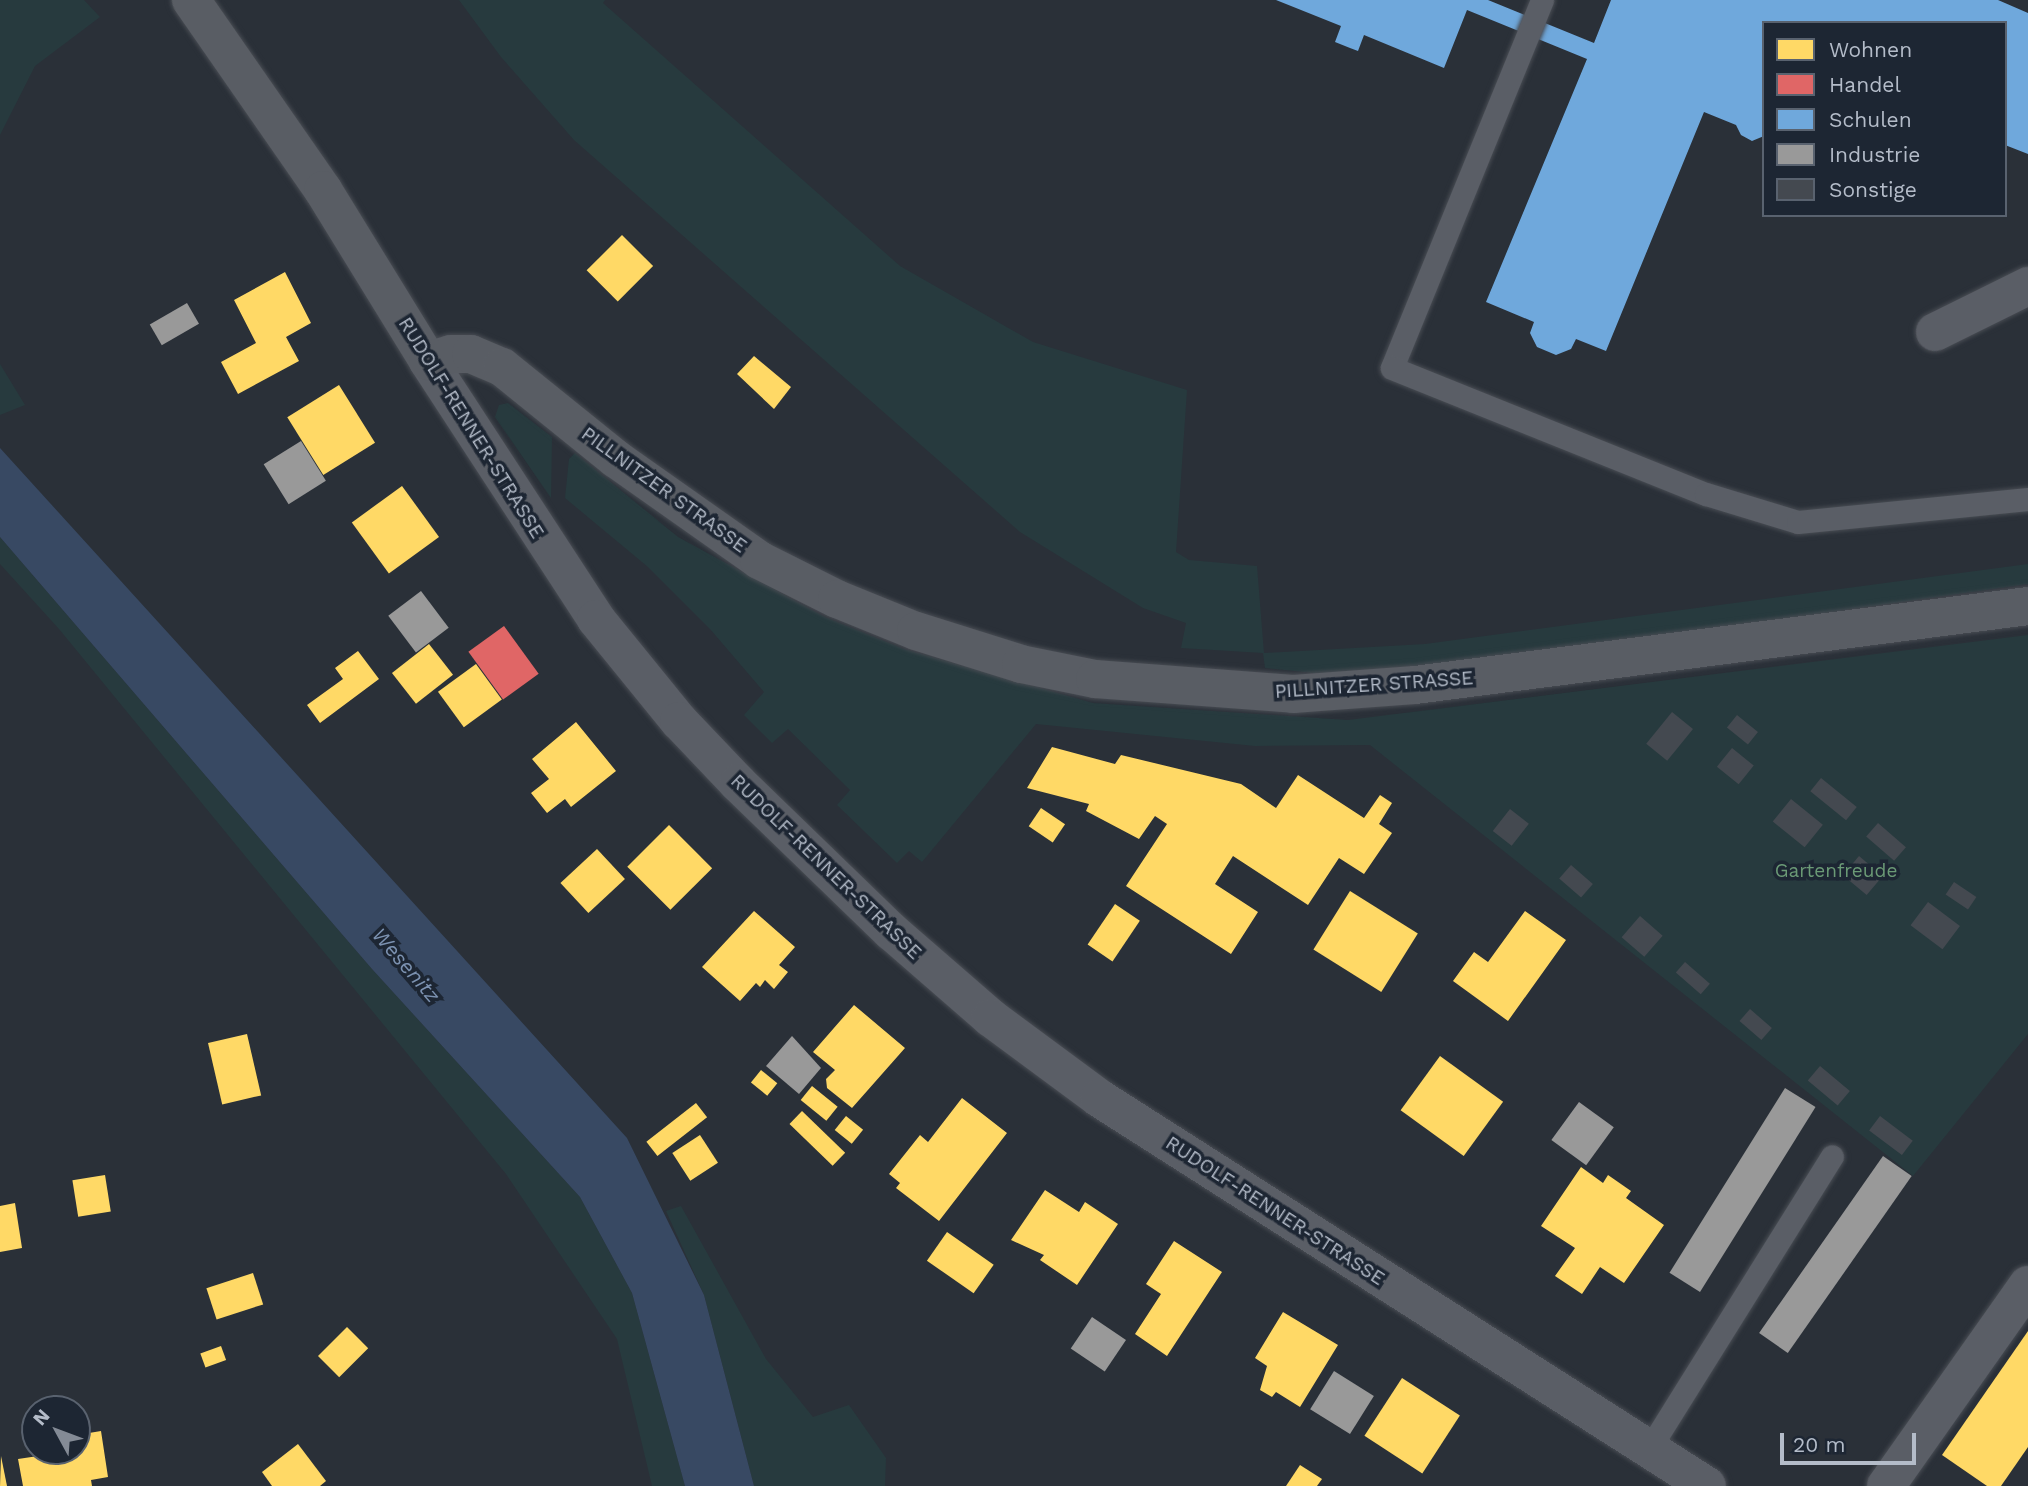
<!DOCTYPE html>
<html>
<head>
<meta charset="utf-8">
<style>
  body { margin:0 }
  #map { position:relative; width:2028px; height:1486px; overflow:hidden; background:#2a3038; font-family:"Work Sans",sans-serif }
  div>[style] { position:absolute }
  .green>* { inset:0; background:#273a3e }
  .water>* { inset:0; background:#384963 }
  .homes>* { inset:0; background:#ffd966; transform-origin:0 0 }
  .shops>* { inset:0; background:#e06666; transform-origin:0 0 }
  .schools>* { inset:0; background:#6fa8dc }
  .industry>* { inset:0; background:#999; transform-origin:0 0 }
  .building>* { inset:0; background:#444950; transform-origin:0 0 }
  .roads { filter:drop-shadow(0 0 2px #484c53) drop-shadow(0 0 2px #484c53) }
  .lane>* { height:23px; margin:-11.5px; padding:0 11.5px; transform-origin:11.5px; border-radius:11.5px; background:#5a5e66 }
  .street>* { height:38px; margin:-19px; padding:0 19px; transform-origin:19px; border-radius:19px; background:#5a5e66 }
  .secondary>* { height:38px; margin:-19px; padding:0 19px; transform-origin:19px; border-radius:19px; background:#595d64 }
  span { translate:-50% -50%; white-space:nowrap; text-align:center; line-height:1.15; -webkit-text-stroke:7px #1d2633; paint-order:stroke }
  .street-label { font-size:19px; color:#b4bcc9 }
  .park-label { font-size:19px; color:#6b9a76 }
  .water-label { font-size:21px; color:#7c92b1; font-style:italic }
  .legend { position:absolute; left:1762px; top:21px; width:245px; height:196px; box-sizing:border-box; background:#1d2633; border:2px solid #59626f; margin:0; padding:9px 12px; list-style:none; font-size:21px; color:#b4bcc9 }
  .legend li { display:flex; align-items:center; gap:14px; height:35px }
  .legend b { width:35px; border:2px solid #59626f }
  .north { position:absolute; left:21px; top:1395px; width:70px; height:70px; box-sizing:border-box; background:#1d2633; border:2px solid #59626f; border-radius:50%; rotate:311deg; font-size:19px; font-weight:700; line-height:28px; text-align:center; color:#b4bcc9 }
  .north::after { content:''; display:block; margin:auto; width:24px; height:32px; background:#848b96; clip-path:polygon(50% 0,100% 100%,50% 72%,0 100%) }
  .scale { position:absolute; left:1780px; top:1433px; width:136px; height:32px; box-sizing:border-box; border:4px solid #b4bcc9; border-top:0; padding-left:9px; font-size:21px; line-height:24px; white-space:nowrap; color:#b4bcc9; -webkit-text-stroke:5px #1d2633; paint-order:stroke }
</style>
</head>
<body>
<div id="map">
  <div class="green">
    <div style="clip-path:polygon(0 0,84px 0,100px 17px,35px 66px,0 135px)"></div>
    <div style="clip-path:polygon(459px 0,605px 0,603px 3px,900px 266px,1033px 342px,1187px 390px,1176px 552px,1189px 560px,1257px 566px,1264px 653px,1425px 644px,2028px 564px,2028px 584px,1428px 670px,1324px 674px,1265px 668px,1263px 653px,1181px 648px,1186px 623px,1143px 608px,1020px 532px,574px 140px,501px 57px)"></div>
    <div style="clip-path:polygon(0 364px,25px 405px,0 415px)"></div>
    <div style="clip-path:polygon(508px 403px,552px 437px,551px 498px,495px 417px,499px 405px)"></div>
    <div style="clip-path:polygon(575px 453px,678px 537px,825px 617px,904px 649px,1093px 703px,1348px 720px,2028px 635px,2028px 1034px,1913px 1176px,1370px 745px,1255px 746px,1036px 724px,922px 862px,909px 851px,897px 863px,837px 805px,850px 790px,788px 729px,772px 743px,744px 715px,764px 692px,710px 629px,648px 567px,565px 498px,569px 459px)"></div>
    <div style="clip-path:polygon(0 537px,372px 969px,580px 1197px,632px 1293px,685px 1486px,652px 1486px,617px 1339px,506px 1174px,59px 629px,0 564px)"></div>
    <div style="clip-path:polygon(681px 1206px,766px 1359px,813px 1417px,849px 1405px,886px 1458px,885px 1486px,754px 1486px,704px 1295px,666px 1211px)"></div>
  </div>
  <div class="water">
    <div style="clip-path:polygon(0 448px,627px 1138px,704px 1295px,754px 1486px,685px 1486px,632px 1293px,580px 1197px,372px 969px,0 537px)"></div>
  </div>
  <div class="homes">
    <div style="left:622px;top:235px;width:44px;height:50px;rotate:45deg"></div>
    <div style="clip-path:polygon(285px 272px,311px 323px,286px 337px,299px 361px,238px 394px,221px 362px,256px 343px,234px 300px)"></div>
    <div style="clip-path:polygon(754px 356px,791px 387px,774px 409px,737px 374px)"></div>
    <div style="left:339px;top:385px;width:68px;height:61px;rotate:58deg"></div>
    <div style="left:402px;top:486px;width:63px;height:62px;rotate:54deg"></div>
    <div style="left:429px;top:644px;width:39px;height:47px;rotate:52deg"></div>
    <div style="clip-path:polygon(358px 651px,379px 679px,320px 723px,307px 705px,343px 679px,335px 668px)"></div>
    <div style="left:476px;top:664px;width:44px;height:47px;rotate:54deg"></div>
    <div style="clip-path:polygon(576px 722px,616px 771px,571px 807px,565px 799px,547px 813px,531px 793px,549px 779px,532px 759px)"></div>
    <div style="clip-path:polygon(1052px 747px,1115px 764px,1121px 755px,1241px 784px,1276px 808px,1298px 775px,1364px 818px,1380px 795px,1392px 803px,1379px 824px,1392px 833px,1364px 874px,1339px 858px,1308px 905px,1233px 856px,1215px 884px,1258px 912px,1231px 954px,1126px 886px,1167px 824px,1155px 816px,1139px 839px,1086px 811px,1089px 804px,1027px 788px)"></div>
    <div style="left:1041px;top:808px;width:29px;height:22px;rotate:34deg"></div>
    <div style="left:669px;top:825px;width:61px;height:59px;rotate:45deg"></div>
    <div style="left:597px;top:849px;width:41px;height:50px;rotate:47deg"></div>
    <div style="left:1350px;top:891px;width:80px;height:69px;rotate:32deg"></div>
    <div style="left:1115px;top:904px;width:30px;height:49px;rotate:34deg"></div>
    <div style="clip-path:polygon(754px 911px,795px 947px,779px 965px,788px 972px,774px 989px,765px 980px,760px 987px,756px 983px,740px 1001px,702px 967px)"></div>
    <div style="clip-path:polygon(1525px 911px,1566px 940px,1508px 1021px,1453px 981px,1474px 952px,1488px 962px)"></div>
    <div style="clip-path:polygon(854px 1005px,905px 1048px,852px 1108px,827px 1088px,826px 1079px,835px 1070px,813px 1052px)"></div>
    <div style="left:247px;top:1034px;width:63px;height:40px;rotate:77deg"></div>
    <div style="left:1440px;top:1056px;width:78px;height:67px;rotate:36deg"></div>
    <div style="left:761px;top:1070px;width:21px;height:16px;rotate:39deg"></div>
    <div style="left:812px;top:1086px;width:33px;height:18px;rotate:39deg"></div>
    <div style="clip-path:polygon(962px 1098px,1007px 1133px,939px 1221px,896px 1188px,900px 1183px,889px 1174px,920px 1135px,928px 1142px)"></div>
    <div style="left:696px;top:1103px;width:18px;height:63px;rotate:52deg"></div>
    <div style="left:802px;top:1111px;width:60px;height:18px;rotate:44deg"></div>
    <div style="left:846px;top:1116px;width:22px;height:18px;rotate:39deg"></div>
    <div style="left:700px;top:1135px;width:33px;height:33px;rotate:57deg"></div>
    <div style="clip-path:polygon(1581px 1167px,1603px 1183px,1608px 1175px,1631px 1191px,1626px 1198px,1664px 1225px,1624px 1283px,1600px 1267px,1582px 1294px,1555px 1276px,1575px 1248px,1541px 1226px)"></div>
    <div style="left:105px;top:1175px;width:37px;height:33px;rotate:81deg"></div>
    <div style="clip-path:polygon(1045px 1190px,1079px 1212px,1085px 1202px,1118px 1224px,1077px 1285px,1040px 1260px,1044px 1255px,1011px 1240px)"></div>
    <div style="clip-path:polygon(15px 1203px,22px 1248px,0 1252px,0 1206px)"></div>
    <div style="left:947px;top:1232px;width:57px;height:35px;rotate:35deg"></div>
    <div style="clip-path:polygon(1174px 1241px,1222px 1272px,1167px 1356px,1135px 1334px,1161px 1294px,1146px 1284px)"></div>
    <div style="left:253px;top:1273px;width:33px;height:49px;rotate:72deg"></div>
    <div style="clip-path:polygon(1283px 1312px,1338px 1345px,1300px 1407px,1276px 1392px,1272px 1397px,1260px 1390px,1267px 1366px,1255px 1358px)"></div>
    <div style="left:347px;top:1327px;width:30px;height:41px;rotate:45deg"></div>
    <div style="clip-path:polygon(2028px 1331px,2028px 1447px,2001px 1486px,1987px 1486px,1942px 1455px)"></div>
    <div style="left:221px;top:1346px;width:15px;height:22px;rotate:70deg"></div>
    <div style="left:1402px;top:1378px;width:69px;height:69px;rotate:33deg"></div>
    <div style="clip-path:polygon(101px 1431px,108px 1477px,91px 1480px,92px 1486px,23px 1486px,18px 1459px,85px 1449px,83px 1434px)"></div>
    <div style="clip-path:polygon(298px 1444px,326px 1481px,320px 1486px,272px 1486px,262px 1472px)"></div>
    <div style="clip-path:polygon(1px 1456px,7px 1486px,0 1486px)"></div>
    <div style="clip-path:polygon(1300px 1465px,1322px 1479px,1317px 1486px,1286px 1486px)"></div>
  </div>
  <div class="shops">
    <div style="left:504px;top:626px;width:59px;height:44px;rotate:54deg"></div>
  </div>
  <div class="schools">
    <div style="clip-path:polygon(1276px 0,1488px 0,1594px 43px,1611px 0,1998px 0,2028px 13px,2028px 154px,2005px 145px,2005px 23px,1764px 23px,1764px 136px,1752px 141px,1741px 135px,1736px 125px,1704px 112px,1606px 351px,1576px 339px,1571px 349px,1556px 355px,1537px 347px,1530px 333px,1534px 322px,1486px 302px,1587px 59px,1467px 10px,1444px 68px,1364px 35px,1358px 51px,1350px 48px,1335px 42px,1341px 26px)"></div>
  </div>
  <div class="industry">
    <div style="left:187px;top:303px;width:24px;height:43px;rotate:60deg"></div>
    <div style="left:301px;top:441px;width:47px;height:44px;rotate:58deg"></div>
    <div style="left:421px;top:591px;width:46px;height:41px;rotate:53deg"></div>
    <div style="clip-path:polygon(792px 1036px,821px 1068px,799px 1094px,766px 1066px)"></div>
    <div style="left:1785px;top:1088px;width:36px;height:218px;rotate:32deg"></div>
    <div style="left:1579px;top:1102px;width:43px;height:47px;rotate:36deg"></div>
    <div style="left:1883px;top:1156px;width:35px;height:216px;rotate:35deg"></div>
    <div style="left:1092px;top:1317px;width:41px;height:38px;rotate:34deg"></div>
    <div style="left:1334px;top:1371px;width:47px;height:45px;rotate:32deg"></div>
  </div>
  <div class="building">
    <div style="left:1672px;top:712px;width:27px;height:41px;rotate:39deg"></div>
    <div style="left:1737px;top:715px;width:27px;height:16px;rotate:39deg"></div>
    <div style="left:1732px;top:748px;width:28px;height:24px;rotate:39deg"></div>
    <div style="left:1821px;top:778px;width:46px;height:17px;rotate:39deg"></div>
    <div style="left:1791px;top:799px;width:41px;height:29px;rotate:39deg"></div>
    <div style="left:1510px;top:809px;width:24px;height:28px;rotate:38deg"></div>
    <div style="left:1878px;top:823px;width:37px;height:18px;rotate:41deg"></div>
    <div style="left:1859px;top:856px;width:31px;height:25px;rotate:40deg"></div>
    <div style="left:1571px;top:865px;width:29px;height:18px;rotate:41deg"></div>
    <div style="left:1954px;top:882px;width:27px;height:15px;rotate:34deg"></div>
    <div style="left:1928px;top:902px;width:40px;height:29px;rotate:37deg"></div>
    <div style="left:1640px;top:916px;width:30px;height:28px;rotate:41deg"></div>
    <div style="left:1685px;top:962px;width:33px;height:14px;rotate:41deg"></div>
    <div style="left:1750px;top:1009px;width:29px;height:16px;rotate:41deg"></div>
    <div style="left:1820px;top:1066px;width:39px;height:19px;rotate:40deg"></div>
    <div style="left:1880px;top:1116px;width:41px;height:18px;rotate:37deg"></div>
  </div>
  <div class="roads">
    <div class="lane">
      <div style="left:1542px;top:0;width:397px;rotate:112.2deg"></div>
      <div style="left:1392px;top:368px;width:338px;rotate:21.9deg"></div>
      <div style="left:1706px;top:494px;width:96px;rotate:16.9deg"></div>
      <div style="left:1798px;top:522px;width:231px;rotate:-5.7deg"></div>
      <div style="left:1649px;top:1449px;width:345px;rotate:-58deg"></div>
    </div>
    <div class="street">
      <div style="left:1935px;top:332px;width:104px;rotate:-26.3deg"></div>
      <div style="left:428px;top:361px;width:308px;rotate:56.9deg"></div>
      <div style="left:596px;top:619px;width:132px;rotate:50.9deg"></div>
      <div style="left:679px;top:721px;width:86px;rotate:46.4deg"></div>
      <div style="left:738px;top:783px;width:214px;rotate:44.1deg"></div>
      <div style="left:892px;top:932px;width:131px;rotate:41deg"></div>
      <div style="left:991px;top:1018px;width:134px;rotate:36.5deg"></div>
      <div style="left:1099px;top:1098px;width:721px;rotate:32.54deg"></div>
      <div style="left:1886px;top:1486px;width:246px;rotate:-54.8deg"></div>
    </div>
    <div class="secondary">
      <div style="left:191px;top:0;width:231px;rotate:55.2deg"></div>
      <div style="left:323px;top:190px;width:201px;rotate:58.4deg"></div>
      <div style="left:428px;top:361px;width:24px;rotate:-17deg"></div>
      <div style="left:451px;top:354px;width:20px"></div>
      <div style="left:471px;top:354px;width:34px;rotate:23deg"></div>
      <div style="left:502px;top:367px;width:146px;rotate:38.9deg"></div>
      <div style="left:616px;top:459px;width:175px;rotate:35.2deg"></div>
      <div style="left:759px;top:560px;width:87px;rotate:26.6deg"></div>
      <div style="left:837px;top:599px;width:85px;rotate:22.1deg"></div>
      <div style="left:916px;top:631px;width:110px;rotate:17.4deg"></div>
      <div style="left:1021px;top:664px;width:76px;rotate:11.5deg"></div>
      <div style="left:1095px;top:679px;width:199px;rotate:4.3deg"></div>
      <div style="left:1293px;top:694px;width:122px;rotate:-4.2deg"></div>
      <div style="left:1415px;top:685px;width:618px;rotate:-7.34deg"></div>
    </div>
  </div>
  <div class="street-label">
    <span style="left:471px;top:428px;rotate:58deg">RUDOLF-RENNER-STRASSE</span>
    <span style="left:664px;top:490px;rotate:36deg">PILLNITZER STRASSE</span>
    <span style="left:1374px;top:685px;rotate:-4deg">PILLNITZER STRASSE</span>
    <span style="left:826px;top:867px;rotate:44deg">RUDOLF-RENNER-STRASSE</span>
    <span style="left:1275px;top:1211px;rotate:33deg">RUDOLF-RENNER-STRASSE</span>
  </div>
  <div class="park-label">
    <span style="left:1836px;top:871px">Gartenfreude</span>
  </div>
  <div class="water-label">
    <span style="left:406px;top:965px;rotate:49deg">Wesenitz</span>
  </div>
  <ul class="legend">
  <li><b style="height:19px;background:#ffd966"></b>Wohnen</li>
  <li><b style="height:19px;background:#e06666"></b>Handel</li>
  <li><b style="height:19px;background:#6fa8dc"></b>Schulen</li>
  <li><b style="height:19px;background:#999"></b>Industrie</li>
  <li><b style="height:19px;background:#444950"></b>Sonstige</li>
  </ul>
  <div class="north">N</div>
  <div class="scale">20 m</div>
</div>
</body>
</html>
